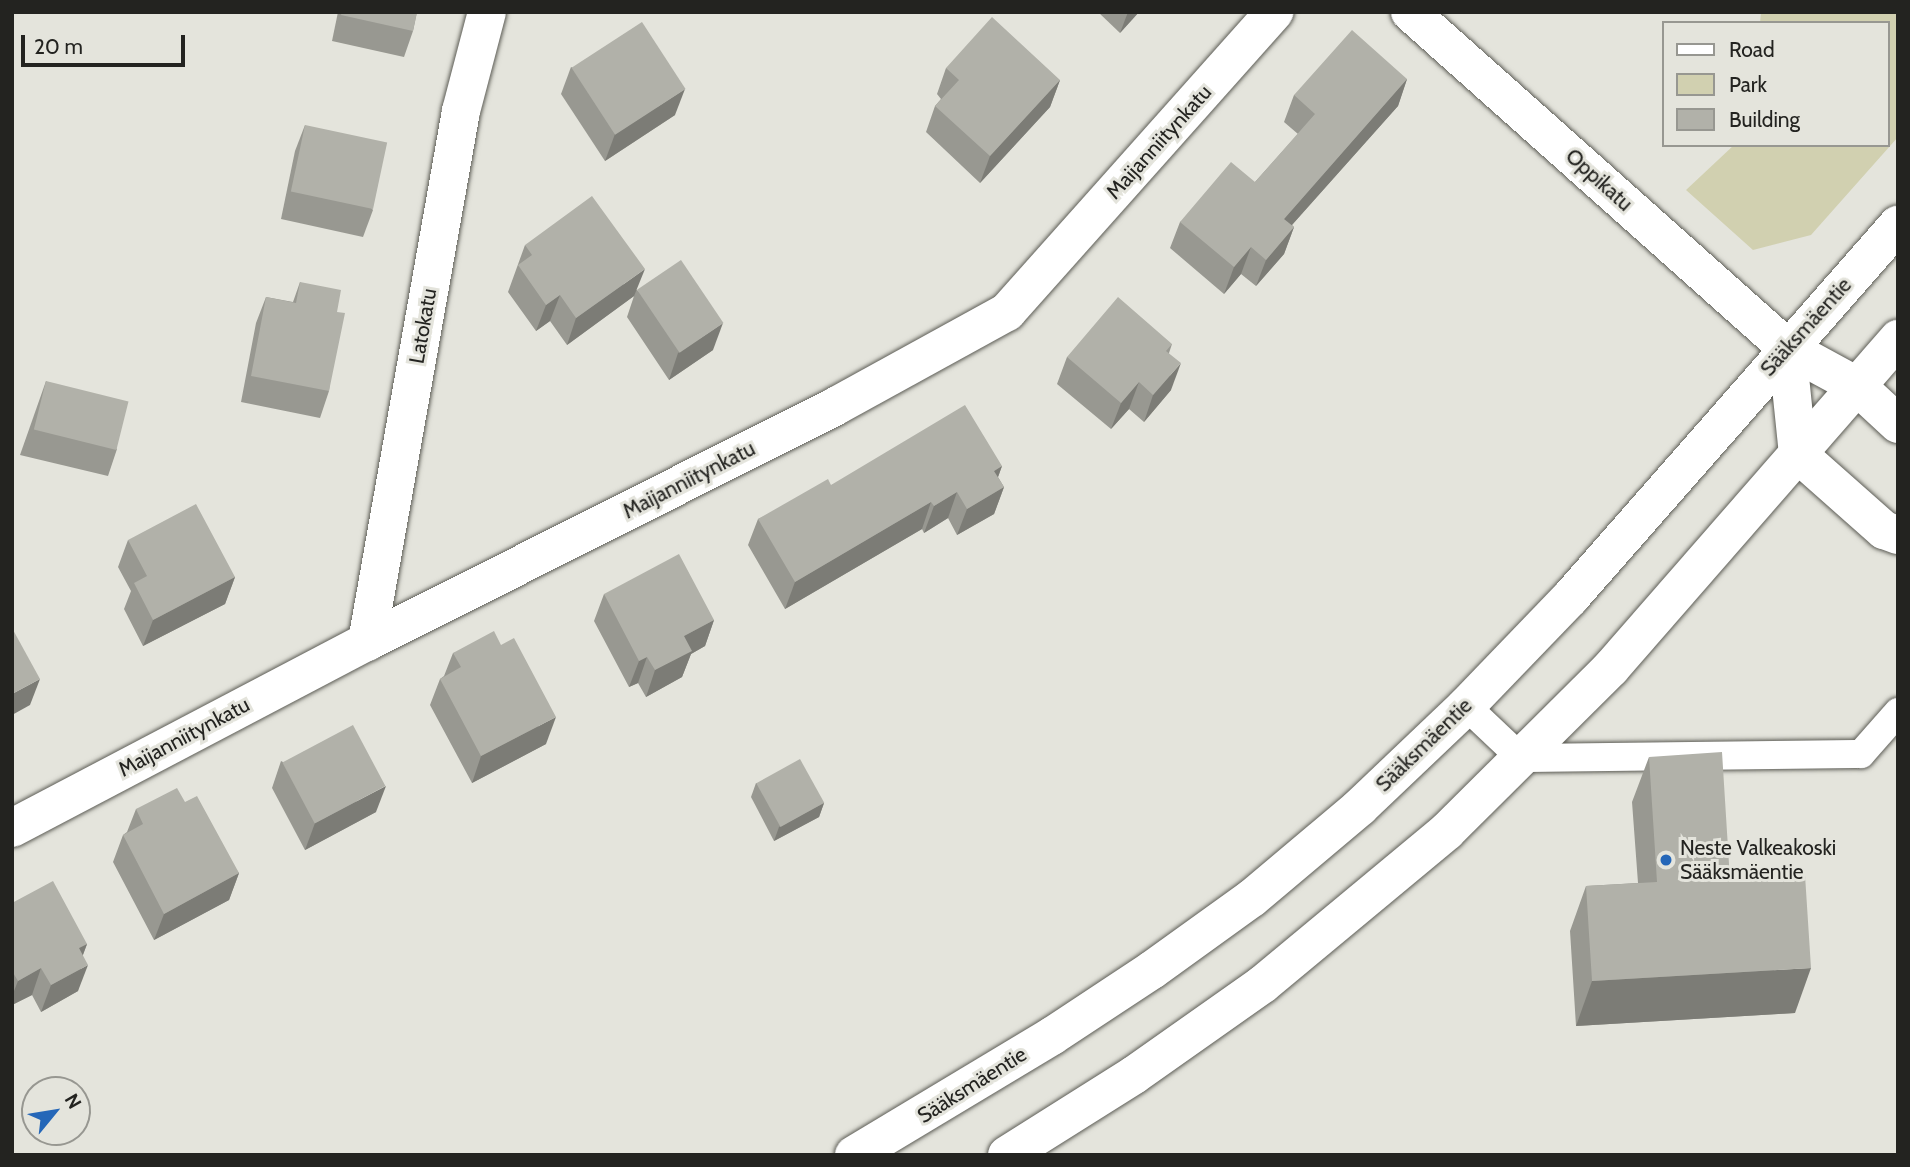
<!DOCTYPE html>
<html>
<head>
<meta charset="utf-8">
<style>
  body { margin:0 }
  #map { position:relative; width:1910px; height:1167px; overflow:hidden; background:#e4e4dc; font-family:Cabin,sans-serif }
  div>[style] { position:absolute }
  .green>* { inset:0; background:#d1d0b0 }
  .roads { filter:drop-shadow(0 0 2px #5c5c55) drop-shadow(0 0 2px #5c5c55) }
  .service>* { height:28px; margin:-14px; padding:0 14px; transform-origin:14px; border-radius:14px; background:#fff }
  .minor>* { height:38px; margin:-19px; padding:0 19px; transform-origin:19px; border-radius:19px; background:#fff }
  .tertiary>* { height:38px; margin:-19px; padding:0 19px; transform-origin:19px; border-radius:19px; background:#fff }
  .secondary>* { height:38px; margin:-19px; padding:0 19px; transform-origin:19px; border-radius:19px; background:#fff }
  .wall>* { inset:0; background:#989891 }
  .shaded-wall>* { inset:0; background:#7c7c76 }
  .building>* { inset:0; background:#b1b1a9; transform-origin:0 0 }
  .dots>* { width:19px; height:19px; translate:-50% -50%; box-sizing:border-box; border:4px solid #e4e4dc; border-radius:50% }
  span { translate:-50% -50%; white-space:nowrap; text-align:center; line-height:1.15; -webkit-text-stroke:6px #e4e4dc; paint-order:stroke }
  .street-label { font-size:21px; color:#232320 }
  .poi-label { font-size:21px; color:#232320 }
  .left { translate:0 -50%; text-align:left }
  .frame { position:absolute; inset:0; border:14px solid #232320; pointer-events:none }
  .legend { position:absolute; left:1662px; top:21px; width:228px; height:126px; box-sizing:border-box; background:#e4e4dc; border:2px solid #979791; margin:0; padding:9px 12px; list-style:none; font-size:21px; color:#232320 }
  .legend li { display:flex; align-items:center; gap:14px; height:35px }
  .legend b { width:35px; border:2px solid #979791 }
  .north { position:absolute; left:21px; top:1076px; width:70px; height:70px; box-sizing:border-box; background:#e4e4dc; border:2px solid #979791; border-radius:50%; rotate:60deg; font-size:19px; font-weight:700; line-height:28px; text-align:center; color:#232320 }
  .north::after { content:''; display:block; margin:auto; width:24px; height:32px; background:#2567b8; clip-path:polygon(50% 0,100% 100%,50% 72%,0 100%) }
  .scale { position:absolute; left:21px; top:35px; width:164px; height:32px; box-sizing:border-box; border:4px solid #232320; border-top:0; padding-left:9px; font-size:21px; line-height:24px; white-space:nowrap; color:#232320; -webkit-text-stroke:5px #e4e4dc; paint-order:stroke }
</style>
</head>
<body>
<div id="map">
  <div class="green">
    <div style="clip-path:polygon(1761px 12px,1898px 12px,1898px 137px,1811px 235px,1753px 250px,1686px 190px,1734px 145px,1887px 145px,1887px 23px,1760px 23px)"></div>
  </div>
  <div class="roads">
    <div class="service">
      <div style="left:1466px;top:706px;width:76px;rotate:43.4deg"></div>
      <div style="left:1521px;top:758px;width:340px;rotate:-0.7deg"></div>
      <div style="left:1861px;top:754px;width:56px;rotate:-48.6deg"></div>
    </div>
    <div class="minor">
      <div style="left:1410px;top:12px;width:505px;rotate:41.71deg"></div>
      <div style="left:367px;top:642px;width:539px;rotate:-79.96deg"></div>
      <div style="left:461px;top:111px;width:102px;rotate:-75.3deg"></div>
      <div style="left:12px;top:828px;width:401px;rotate:-27.7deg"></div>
      <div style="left:367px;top:642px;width:525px;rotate:-26.71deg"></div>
      <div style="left:836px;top:406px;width:195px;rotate:-28.8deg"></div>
      <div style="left:1007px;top:312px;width:402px;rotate:-48.3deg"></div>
    </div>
    <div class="tertiary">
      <div style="left:1787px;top:348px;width:107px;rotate:84.1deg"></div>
      <div style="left:1798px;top:454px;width:115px;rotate:41.5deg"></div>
      <div style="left:1884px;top:530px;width:15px;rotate:20deg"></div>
      <div style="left:1787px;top:348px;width:80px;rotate:28.5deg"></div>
      <div style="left:1857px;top:386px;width:56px;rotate:42.8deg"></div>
    </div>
    <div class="secondary">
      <div style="left:854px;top:1155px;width:231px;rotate:-31deg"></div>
      <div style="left:1052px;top:1036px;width:120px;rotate:-33.4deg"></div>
      <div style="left:1152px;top:970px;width:123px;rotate:-35.8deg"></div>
      <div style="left:1252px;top:898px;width:141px;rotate:-40.1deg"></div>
      <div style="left:1360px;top:807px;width:146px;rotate:-43.6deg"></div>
      <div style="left:1466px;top:706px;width:150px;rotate:-46.1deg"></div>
      <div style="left:1570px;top:598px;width:497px;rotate:-48.7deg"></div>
      <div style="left:1007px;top:1155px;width:150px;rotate:-32.2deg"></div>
      <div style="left:1134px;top:1075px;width:158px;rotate:-35.2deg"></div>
      <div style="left:1263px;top:984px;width:239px;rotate:-39.7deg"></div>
      <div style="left:1447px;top:831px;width:231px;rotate:-44.8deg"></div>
      <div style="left:1611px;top:668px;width:437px;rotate:-48.9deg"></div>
    </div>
  </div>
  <div class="wall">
    <div style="clip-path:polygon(338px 12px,417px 12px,413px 31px,404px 57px,332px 41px)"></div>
    <div style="clip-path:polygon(1098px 12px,1139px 12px,1120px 33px)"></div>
    <div style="clip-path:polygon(571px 67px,675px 115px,605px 161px,561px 94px)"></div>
    <div style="clip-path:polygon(946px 68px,1060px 80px,1050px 107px,980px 183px,926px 132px,935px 106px,941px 99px,937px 94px)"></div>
    <div style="clip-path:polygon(1407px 79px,1398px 106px,1292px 225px,1294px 227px,1284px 254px,1256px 286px,1241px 274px,1224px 294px,1170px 248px,1180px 222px,1255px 182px,1298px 134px,1284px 122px,1294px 95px)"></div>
    <div style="clip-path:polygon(305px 125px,373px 210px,363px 237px,281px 219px,295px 151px)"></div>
    <div style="clip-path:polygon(525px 245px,637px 290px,713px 350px,669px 380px,627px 317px,634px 296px,567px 345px,550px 321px,536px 331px,508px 292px)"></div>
    <div style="clip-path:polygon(300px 282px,337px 312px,329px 391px,320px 418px,241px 402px,256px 323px,266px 297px,293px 302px)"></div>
    <div style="clip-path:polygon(1172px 344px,1169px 353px,1171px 390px,1144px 422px,1129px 409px,1111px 429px,1057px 384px,1067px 357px)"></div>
    <div style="clip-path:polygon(46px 381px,117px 449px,108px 476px,20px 455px)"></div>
    <div style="clip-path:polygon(1002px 466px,998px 477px,1004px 487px,994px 514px,957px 535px,948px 518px,924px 533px,922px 529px,785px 609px,748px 545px,758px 519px,831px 485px)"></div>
    <div style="clip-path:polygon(128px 540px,235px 577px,225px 604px,143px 646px,124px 609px,131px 591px,118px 567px)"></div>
    <div style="clip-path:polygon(604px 594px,714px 620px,705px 646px,691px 654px,682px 677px,646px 697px,638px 683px,629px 687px,594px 621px)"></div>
    <div style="clip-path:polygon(501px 645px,546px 744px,472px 783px,430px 705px,440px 679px,444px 676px,453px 653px)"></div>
    <div style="clip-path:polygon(1649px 757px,1730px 880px,1795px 1013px,1576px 1026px,1570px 931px,1586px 886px,1638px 883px,1632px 802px)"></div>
    <div style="clip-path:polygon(281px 761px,376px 812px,305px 850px,272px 788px)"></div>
    <div style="clip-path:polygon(756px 783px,824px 803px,819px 817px,774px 841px,751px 797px)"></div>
    <div style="clip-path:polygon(185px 802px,239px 873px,229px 900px,154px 940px,113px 862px,123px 835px,127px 832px,136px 809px)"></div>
    <div style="clip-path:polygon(12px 903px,87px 944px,83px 955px,78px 991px,41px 1012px,32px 995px,12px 1005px)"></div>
  </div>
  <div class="shaded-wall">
    <div style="clip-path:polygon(1128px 12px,1139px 12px,1120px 33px)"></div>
    <div style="clip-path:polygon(1407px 79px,1398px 106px,1274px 245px,1284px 219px)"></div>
    <div style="clip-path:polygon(1060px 80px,1050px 107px,980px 183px,990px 156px)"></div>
    <div style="clip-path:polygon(685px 89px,675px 115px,605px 161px,615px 134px)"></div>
    <div style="clip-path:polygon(1294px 227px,1284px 254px,1256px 286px,1266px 260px)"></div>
    <div style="clip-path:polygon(1251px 247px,1241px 274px,1224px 294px,1234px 267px)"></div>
    <div style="clip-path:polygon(645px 269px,634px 296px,567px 345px,576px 318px)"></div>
    <div style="clip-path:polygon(560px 295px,550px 321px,536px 331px,546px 305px)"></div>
    <div style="clip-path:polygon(723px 323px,713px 350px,669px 380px,678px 353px)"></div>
    <div style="clip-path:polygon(1181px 363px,1171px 390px,1144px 422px,1153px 395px)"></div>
    <div style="clip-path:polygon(1139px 382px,1129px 409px,1111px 429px,1121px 403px)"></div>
    <div style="clip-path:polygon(1002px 466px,992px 493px,994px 471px)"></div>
    <div style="clip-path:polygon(1004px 487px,994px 514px,957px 535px,967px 509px)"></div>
    <div style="clip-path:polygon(957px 492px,948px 518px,924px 533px,934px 506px)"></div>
    <div style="clip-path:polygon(931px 502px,922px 529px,785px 609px,795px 582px)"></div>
    <div style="clip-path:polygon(235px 577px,225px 604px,143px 646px,153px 620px)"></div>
    <div style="clip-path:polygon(714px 620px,705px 646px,691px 654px,682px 677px,646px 697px,655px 670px,684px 636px)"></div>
    <div style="clip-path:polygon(647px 657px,638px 683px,629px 687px,639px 661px)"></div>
    <div style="clip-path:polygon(40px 679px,30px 705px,12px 715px,12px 694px)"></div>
    <div style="clip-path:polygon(556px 717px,546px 744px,472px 783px,481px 756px)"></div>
    <div style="clip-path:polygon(386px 786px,376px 812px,305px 850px,315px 823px)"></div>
    <div style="clip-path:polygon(824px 803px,819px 817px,774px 841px,779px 827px)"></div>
    <div style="clip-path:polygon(239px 873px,229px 900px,154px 940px,164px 914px)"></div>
    <div style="clip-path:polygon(87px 944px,77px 970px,79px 948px)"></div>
    <div style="clip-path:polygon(88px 965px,78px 991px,41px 1012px,51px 985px)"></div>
    <div style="clip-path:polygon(41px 968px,32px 995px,12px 1005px,12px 996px,18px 981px)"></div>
    <div style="clip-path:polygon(1811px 968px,1795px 1013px,1576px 1026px,1592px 981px)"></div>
  </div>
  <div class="building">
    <div style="clip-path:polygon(342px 12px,417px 12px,413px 31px,341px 15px)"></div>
    <div style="clip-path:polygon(992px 17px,1060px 80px,990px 156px,935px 106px,959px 80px,946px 68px)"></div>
    <div style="left:642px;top:22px;width:80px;height:84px;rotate:57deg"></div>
    <div style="clip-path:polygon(1352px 30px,1407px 79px,1284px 219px,1294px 227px,1266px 260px,1251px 247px,1234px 267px,1180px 222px,1231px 162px,1255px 182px,1315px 114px,1294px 95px)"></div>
    <div style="left:305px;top:125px;width:84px;height:68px;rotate:12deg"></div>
    <div style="clip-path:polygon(592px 196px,645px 269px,576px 318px,560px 295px,546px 305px,518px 265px,532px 255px,525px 245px)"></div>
    <div style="left:681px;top:260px;width:76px;height:53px;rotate:56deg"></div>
    <div style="clip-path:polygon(300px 282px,341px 290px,337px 312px,345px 313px,329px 391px,251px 376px,266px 297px,296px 303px)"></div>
    <div style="clip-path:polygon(1118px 297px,1172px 344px,1166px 351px,1181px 363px,1153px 395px,1139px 382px,1121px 403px,1067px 357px)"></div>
    <div style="left:46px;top:381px;width:85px;height:50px;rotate:14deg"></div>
    <div style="clip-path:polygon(965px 405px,1002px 466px,994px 471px,1004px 487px,967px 509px,957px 492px,934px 506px,931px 502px,795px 582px,758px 519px,828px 479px,831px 485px)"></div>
    <div style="clip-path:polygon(196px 504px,235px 577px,153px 620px,134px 583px,147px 576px,128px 540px)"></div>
    <div style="clip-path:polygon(679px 554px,714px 620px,684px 636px,692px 651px,655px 670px,647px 657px,639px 661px,604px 594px)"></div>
    <div style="clip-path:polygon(12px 628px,40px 679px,12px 694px)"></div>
    <div style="clip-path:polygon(494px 631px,501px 645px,514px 638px,556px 717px,481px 756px,440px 679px,461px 667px,453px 653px)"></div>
    <div style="left:353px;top:725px;width:69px;height:80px;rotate:62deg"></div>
    <div style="clip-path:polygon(1722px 752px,1730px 880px,1805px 875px,1811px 968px,1592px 981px,1586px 886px,1657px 882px,1649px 757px)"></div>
    <div style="left:800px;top:759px;width:50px;height:50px;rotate:61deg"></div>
    <div style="clip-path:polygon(177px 788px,185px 802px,197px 796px,239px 873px,164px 914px,123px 835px,143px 824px,136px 809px)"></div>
    <div style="clip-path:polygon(53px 881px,87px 944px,79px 948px,88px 965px,51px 985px,41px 968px,18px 981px,12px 971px,12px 903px)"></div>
  </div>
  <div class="dots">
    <div style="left:1666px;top:860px;background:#2567b8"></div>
  </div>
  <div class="street-label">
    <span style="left:1159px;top:142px;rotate:-48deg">Maijanniitynkatu</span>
    <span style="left:1599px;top:180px;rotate:42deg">Oppikatu</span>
    <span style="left:423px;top:326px;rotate:-80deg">Latokatu</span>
    <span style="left:1806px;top:327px;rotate:-48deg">Sääksmäentie</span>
    <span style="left:689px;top:480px;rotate:-27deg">Maijanniitynkatu</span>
    <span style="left:184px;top:737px;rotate:-28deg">Maijanniitynkatu</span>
    <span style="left:1424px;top:745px;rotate:-44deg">Sääksmäentie</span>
    <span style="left:972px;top:1085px;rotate:-32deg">Sääksmäentie</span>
  </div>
  <div class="poi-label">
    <span class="left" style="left:1680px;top:860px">Neste Valkeakoski<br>Sääksmäentie</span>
  </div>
  <div class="frame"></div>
  <ul class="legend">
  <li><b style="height:9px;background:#fff"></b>Road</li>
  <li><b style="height:19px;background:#d1d0b0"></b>Park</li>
  <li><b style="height:19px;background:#b1b1a9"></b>Building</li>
  </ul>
  <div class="north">N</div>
  <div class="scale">20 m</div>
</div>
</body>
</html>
